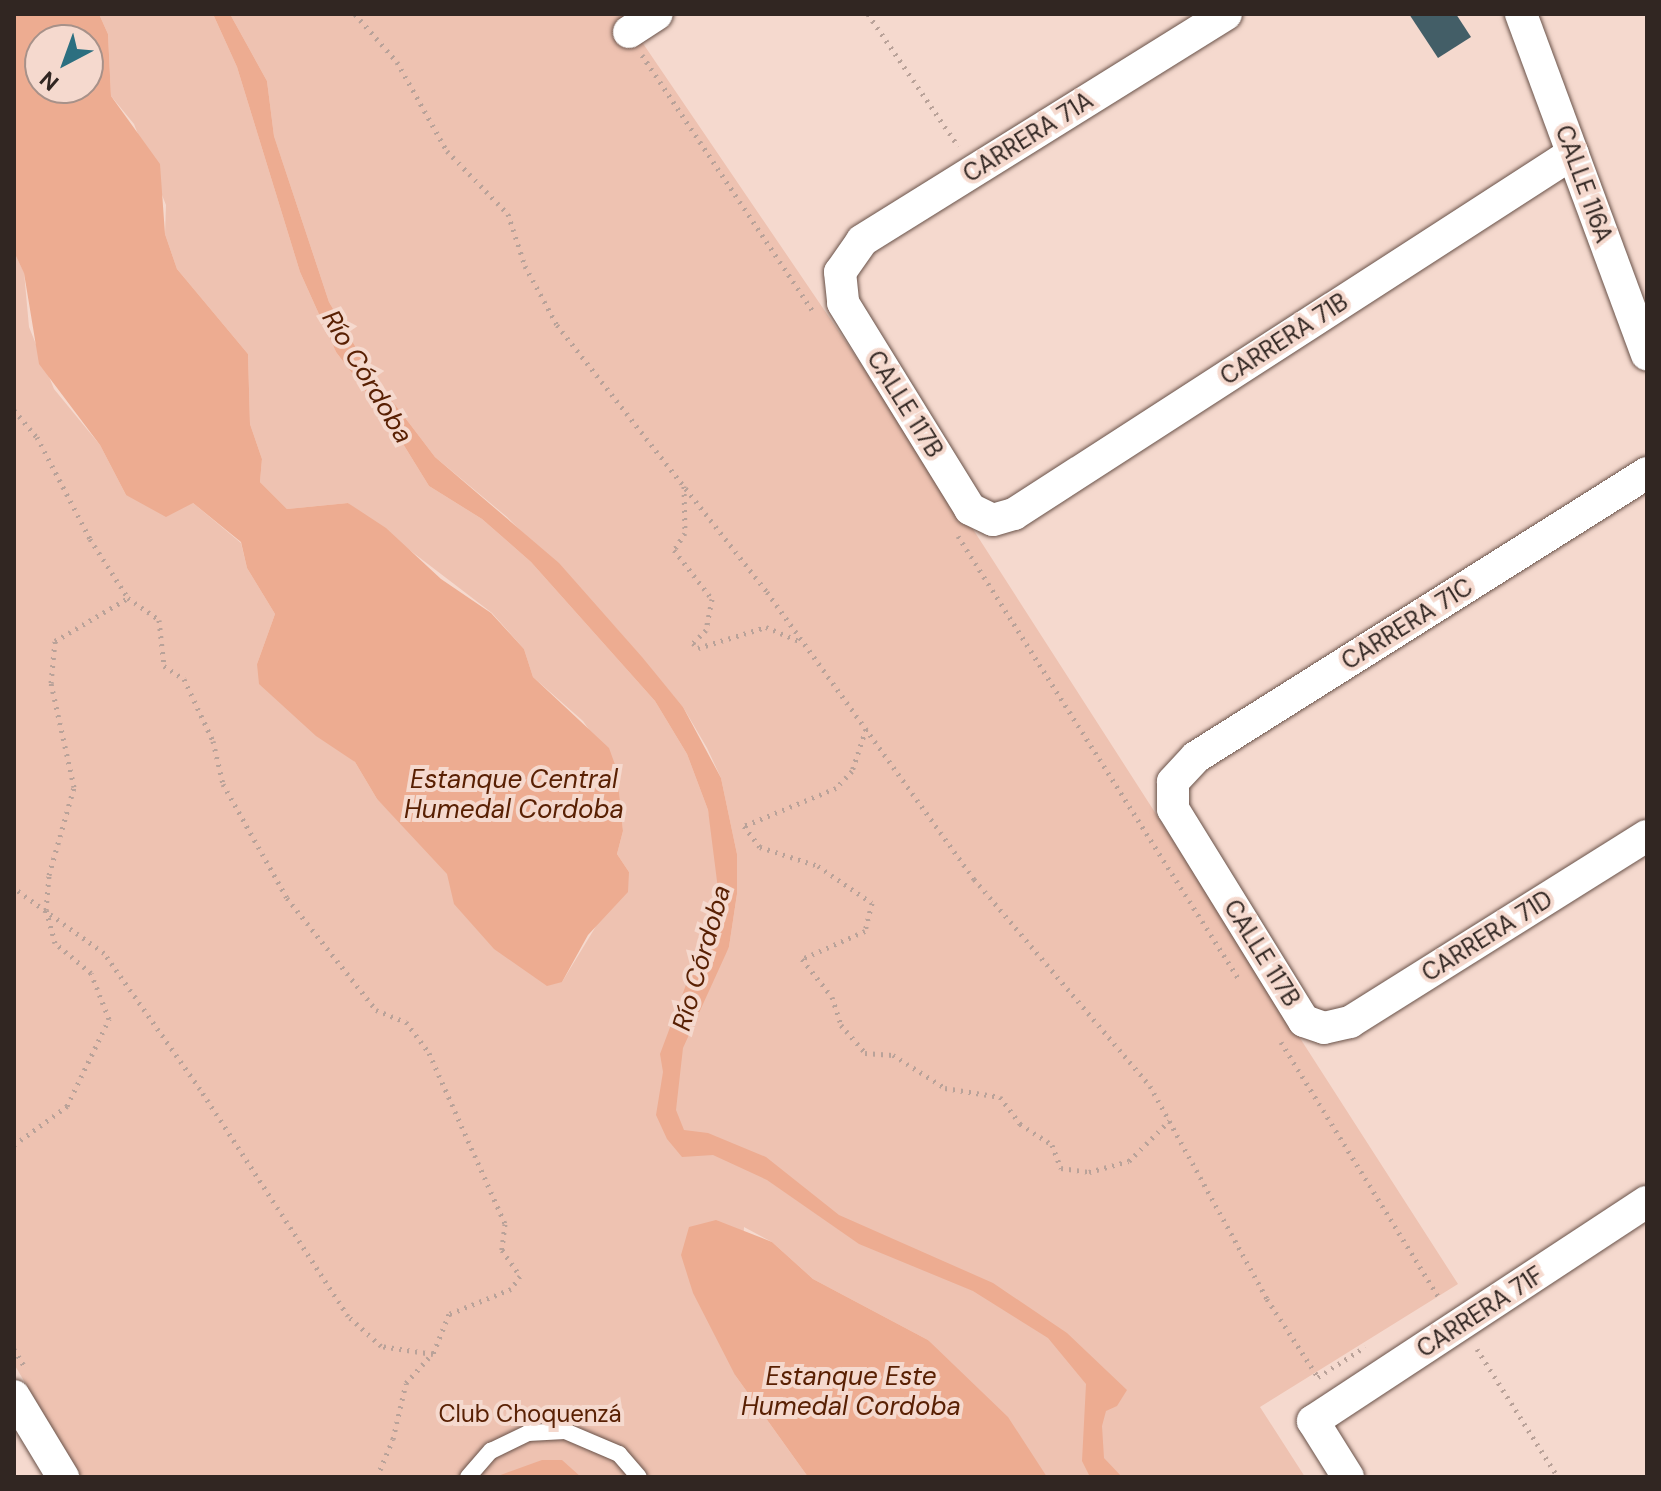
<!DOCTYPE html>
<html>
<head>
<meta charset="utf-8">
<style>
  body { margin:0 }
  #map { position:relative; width:1661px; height:1491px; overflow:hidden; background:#f5d9ce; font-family:"DM Sans",sans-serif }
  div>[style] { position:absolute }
  .green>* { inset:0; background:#eec2b1 }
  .water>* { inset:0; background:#edac91 }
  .building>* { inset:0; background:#435e67 }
  .path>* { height:5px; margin-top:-2.5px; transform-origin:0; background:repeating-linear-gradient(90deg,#b9a299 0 2px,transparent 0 8px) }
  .roads { filter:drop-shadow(0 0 2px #695249) drop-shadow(0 0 2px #695249) }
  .lane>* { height:16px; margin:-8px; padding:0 8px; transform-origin:8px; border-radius:8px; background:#fff }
  .street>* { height:32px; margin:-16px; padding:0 16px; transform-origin:16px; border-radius:16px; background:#fff }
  span { translate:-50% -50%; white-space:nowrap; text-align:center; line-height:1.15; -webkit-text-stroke:8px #f5d9ce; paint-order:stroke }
  .street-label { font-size:24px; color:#312622 }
  .park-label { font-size:24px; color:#592003 }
  .water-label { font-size:26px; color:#592003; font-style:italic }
  .frame { position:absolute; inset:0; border:16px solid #312622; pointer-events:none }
  .north { position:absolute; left:24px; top:24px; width:80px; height:80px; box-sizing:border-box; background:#f5d9ce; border:2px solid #a79189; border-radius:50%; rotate:221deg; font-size:22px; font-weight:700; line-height:32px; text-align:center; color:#312622 }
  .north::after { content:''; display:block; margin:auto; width:28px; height:36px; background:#2c6f80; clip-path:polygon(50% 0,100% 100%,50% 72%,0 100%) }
</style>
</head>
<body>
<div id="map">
  <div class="green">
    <div style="clip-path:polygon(99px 14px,213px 14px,237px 67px,300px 272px,336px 352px,392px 426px,429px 486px,482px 519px,531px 562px,655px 701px,687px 754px,708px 810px,718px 861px,719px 897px,690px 974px,719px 965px,729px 947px,737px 894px,737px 854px,721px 778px,707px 748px,683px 707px,616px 628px,507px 517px,435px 457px,371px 373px,329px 302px,274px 136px,267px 81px,230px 14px,623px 14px,969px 523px,1458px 1284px,1260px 1407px,1305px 1477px,1047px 1477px,928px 1340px,813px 1279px,772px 1242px,744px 1227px,735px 1375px,808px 1477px,81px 1477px,14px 1364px,14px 252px,24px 272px,29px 327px,54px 389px,100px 445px,126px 495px,193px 503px,241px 543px,247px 568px,275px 614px,257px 664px,355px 762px,377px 799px,562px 982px,629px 872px,617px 854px,623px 831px,617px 770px,583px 721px,533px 677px,524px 649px,492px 613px,348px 503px,287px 509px,260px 482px,262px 459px,250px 424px,248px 354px,177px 269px,165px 234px,166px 205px,134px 124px,111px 96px,108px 34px)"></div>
  </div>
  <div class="water">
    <div style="clip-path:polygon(evenodd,14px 14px,99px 14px,108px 34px,111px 96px,160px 164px,165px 234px,177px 269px,248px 354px,250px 424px,262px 459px,260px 482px,287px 509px,348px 503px,386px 528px,441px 579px,491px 613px,524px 649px,533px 677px,609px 748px,617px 770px,623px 831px,617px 854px,629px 872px,628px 892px,588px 935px,562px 982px,547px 986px,494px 949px,454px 904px,447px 874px,377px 799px,355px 762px,316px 736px,259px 684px,257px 664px,275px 614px,247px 568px,241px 542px,193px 503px,166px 517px,126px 495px,100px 445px,39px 364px,24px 273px,14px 252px,14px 14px,88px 40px,88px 88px,40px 88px,40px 40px,88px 40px)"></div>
    <div style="clip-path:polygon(213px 14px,230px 14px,267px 81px,274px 136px,329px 302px,371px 373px,435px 457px,559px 563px,642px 657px,683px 707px,721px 778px,737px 854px,737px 894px,729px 947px,683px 1048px,676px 1110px,684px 1130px,708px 1133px,766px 1157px,839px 1215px,993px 1283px,1067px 1333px,1127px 1390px,1117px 1406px,1106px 1411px,1102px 1426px,1104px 1458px,1122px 1477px,1090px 1477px,1082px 1461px,1086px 1384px,1048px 1338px,973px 1291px,859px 1244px,767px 1180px,713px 1155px,682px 1157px,667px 1139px,656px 1115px,663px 1072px,660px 1054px,719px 897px,708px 810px,687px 754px,655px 701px,531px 562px,482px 519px,429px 486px,392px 426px,336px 352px,300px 272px,237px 67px)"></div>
    <div style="clip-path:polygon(716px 1220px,772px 1242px,813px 1279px,928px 1340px,1008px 1417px,1047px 1477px,808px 1477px,735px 1375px,693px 1293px,681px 1255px,689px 1227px)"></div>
    <div style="clip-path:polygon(542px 1460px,562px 1460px,581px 1477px,495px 1477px)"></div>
  </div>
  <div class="building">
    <div style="clip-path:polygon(1409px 14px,1456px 14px,1471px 37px,1438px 58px)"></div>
  </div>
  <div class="path">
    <div style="left:355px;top:14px;width:64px;rotate:48.8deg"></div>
    <div style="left:397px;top:62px;width:102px;rotate:60.7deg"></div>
    <div style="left:447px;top:151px;width:88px;rotate:45.9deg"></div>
    <div style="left:508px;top:214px;width:55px;rotate:71.9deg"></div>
    <div style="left:525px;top:266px;width:67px;rotate:61.5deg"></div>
    <div style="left:557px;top:325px;width:340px;rotate:51.8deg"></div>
    <div style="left:767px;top:592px;width:354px;rotate:54.2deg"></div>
    <div style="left:974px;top:879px;width:272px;rotate:49.6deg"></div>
    <div style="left:1150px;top:1086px;width:243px;rotate:61.2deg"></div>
    <div style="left:1267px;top:1299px;width:93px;rotate:56.8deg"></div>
    <div style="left:1318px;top:1377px;width:56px;rotate:-32.6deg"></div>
    <div style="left:868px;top:14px;width:160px;rotate:55.7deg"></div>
    <div style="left:642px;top:55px;width:310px;rotate:56.3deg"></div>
    <div style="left:14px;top:410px;width:35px;rotate:50deg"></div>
    <div style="left:37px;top:437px;width:115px;rotate:62.5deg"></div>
    <div style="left:90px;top:539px;width:70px;rotate:57.2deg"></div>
    <div style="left:128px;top:598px;width:38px;rotate:35deg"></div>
    <div style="left:159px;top:620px;width:46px;rotate:83.8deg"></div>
    <div style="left:164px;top:666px;width:24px;rotate:33deg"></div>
    <div style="left:184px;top:679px;width:68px;rotate:64.9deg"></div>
    <div style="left:213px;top:741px;width:44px;rotate:76.9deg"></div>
    <div style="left:223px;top:784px;width:131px;rotate:60.7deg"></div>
    <div style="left:287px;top:898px;width:143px;rotate:51.5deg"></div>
    <div style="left:376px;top:1010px;width:32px;rotate:22deg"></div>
    <div style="left:406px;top:1022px;width:39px;rotate:53deg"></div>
    <div style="left:429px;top:1053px;width:187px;rotate:66deg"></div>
    <div style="left:505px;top:1224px;width:26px;rotate:97deg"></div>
    <div style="left:502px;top:1250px;width:32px;rotate:55deg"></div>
    <div style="left:520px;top:1276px;width:16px;rotate:125deg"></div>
    <div style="left:511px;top:1289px;width:67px;rotate:158deg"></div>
    <div style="left:449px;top:1314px;width:43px;rotate:111.8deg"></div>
    <div style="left:433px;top:1354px;width:53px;rotate:-171.3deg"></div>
    <div style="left:381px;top:1346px;width:45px;rotate:-137.7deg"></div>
    <div style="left:348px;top:1316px;width:271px;rotate:-123.1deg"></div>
    <div style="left:200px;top:1089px;width:166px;rotate:-125.2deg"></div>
    <div style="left:104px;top:953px;width:111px;rotate:-144.2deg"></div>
    <div style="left:684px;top:486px;width:47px;rotate:88.8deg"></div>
    <div style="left:685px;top:533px;width:20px;rotate:123deg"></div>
    <div style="left:674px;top:550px;width:62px;rotate:52.2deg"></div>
    <div style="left:712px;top:599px;width:32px;rotate:101deg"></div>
    <div style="left:706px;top:630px;width:18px;rotate:135deg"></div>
    <div style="left:693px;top:643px;width:7px;rotate:45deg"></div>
    <div style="left:698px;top:648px;width:71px;rotate:-17.2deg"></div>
    <div style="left:766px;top:627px;width:39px;rotate:23deg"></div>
    <div style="left:958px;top:536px;width:527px;rotate:57.64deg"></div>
    <div style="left:866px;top:729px;width:44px;rotate:108.4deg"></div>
    <div style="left:852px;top:771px;width:23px;rotate:133deg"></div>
    <div style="left:836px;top:788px;width:100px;rotate:157.6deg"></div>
    <div style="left:744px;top:826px;width:26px;rotate:53deg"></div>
    <div style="left:760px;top:847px;width:61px;rotate:18.1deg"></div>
    <div style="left:818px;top:866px;width:65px;rotate:34.4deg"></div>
    <div style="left:872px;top:903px;width:29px;rotate:104deg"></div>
    <div style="left:865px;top:931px;width:69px;rotate:156deg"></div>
    <div style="left:802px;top:959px;width:48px;rotate:51.7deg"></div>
    <div style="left:832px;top:997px;width:29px;rotate:72deg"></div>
    <div style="left:841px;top:1025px;width:37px;rotate:49deg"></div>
    <div style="left:865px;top:1053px;width:28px;rotate:4deg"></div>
    <div style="left:893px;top:1055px;width:62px;rotate:32.4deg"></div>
    <div style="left:945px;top:1088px;width:56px;rotate:9.3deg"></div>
    <div style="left:1000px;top:1097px;width:34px;rotate:53deg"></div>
    <div style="left:1020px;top:1124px;width:38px;rotate:33deg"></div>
    <div style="left:1052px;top:1145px;width:25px;rotate:69deg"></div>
    <div style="left:1061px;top:1168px;width:28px;rotate:8deg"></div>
    <div style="left:1089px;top:1172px;width:41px;rotate:-15.4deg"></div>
    <div style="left:1129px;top:1161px;width:57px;rotate:-45deg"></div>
    <div style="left:1281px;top:1042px;width:302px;rotate:58.3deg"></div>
    <div style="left:14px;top:1145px;width:66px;rotate:-36.3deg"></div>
    <div style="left:67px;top:1106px;width:97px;rotate:-64.2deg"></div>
    <div style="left:109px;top:1019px;width:49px;rotate:-111.4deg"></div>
    <div style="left:91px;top:973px;width:47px;rotate:-140.2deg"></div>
    <div style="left:55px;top:943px;width:34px;rotate:-105deg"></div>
    <div style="left:46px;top:910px;width:35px;rotate:-85deg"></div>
    <div style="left:49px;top:875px;width:91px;rotate:-74.1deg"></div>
    <div style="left:74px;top:787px;width:107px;rotate:-102.5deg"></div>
    <div style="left:51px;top:683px;width:42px;rotate:-84.6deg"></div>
    <div style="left:55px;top:641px;width:85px;rotate:-30.5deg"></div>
    <div style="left:14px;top:1349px;width:23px;rotate:59deg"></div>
    <div style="left:1477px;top:1349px;width:151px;rotate:57.7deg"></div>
    <div style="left:377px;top:1477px;width:41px;rotate:-67.2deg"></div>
    <div style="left:393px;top:1439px;width:57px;rotate:-76.9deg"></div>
    <div style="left:406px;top:1383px;width:39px;rotate:-48deg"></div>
  </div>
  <div class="roads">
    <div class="lane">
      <div style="left:468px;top:1477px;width:35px;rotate:-49deg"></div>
      <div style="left:491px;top:1451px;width:41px;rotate:-25.9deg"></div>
      <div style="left:528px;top:1433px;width:37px;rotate:-3deg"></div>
      <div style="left:565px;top:1431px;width:59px;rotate:23.1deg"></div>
      <div style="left:619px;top:1454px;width:30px;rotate:49deg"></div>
    </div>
    <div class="street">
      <div style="left:1226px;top:14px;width:429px;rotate:148.1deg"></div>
      <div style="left:862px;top:241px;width:38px;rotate:125deg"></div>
      <div style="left:840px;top:272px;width:31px;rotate:84deg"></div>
      <div style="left:843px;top:303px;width:242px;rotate:58.3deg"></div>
      <div style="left:970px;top:509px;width:25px;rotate:26deg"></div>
      <div style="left:993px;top:520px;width:22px;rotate:-16deg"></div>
      <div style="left:1014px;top:514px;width:665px;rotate:-32.85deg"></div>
      <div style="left:1521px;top:14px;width:363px;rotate:69.7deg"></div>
      <div style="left:629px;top:32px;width:33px;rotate:-33deg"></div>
      <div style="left:1647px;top:473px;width:533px;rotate:147.8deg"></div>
      <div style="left:1196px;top:757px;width:34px;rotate:133deg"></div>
      <div style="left:1173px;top:782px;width:27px;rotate:90deg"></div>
      <div style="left:1173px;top:809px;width:249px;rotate:58.3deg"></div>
      <div style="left:1304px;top:1021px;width:21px;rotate:19deg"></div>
      <div style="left:1324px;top:1028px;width:27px;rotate:-13deg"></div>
      <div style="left:1350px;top:1022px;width:350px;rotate:-32.1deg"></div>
      <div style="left:14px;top:1396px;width:95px;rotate:58.8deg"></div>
      <div style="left:1348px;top:1477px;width:66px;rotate:-122deg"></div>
      <div style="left:1313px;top:1421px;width:399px;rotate:-33.3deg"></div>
    </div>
  </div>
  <div class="street-label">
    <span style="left:1028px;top:137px;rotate:-32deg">CARRERA 71A</span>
    <span style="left:1584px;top:184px;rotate:70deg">CALLE 116A</span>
    <span style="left:1284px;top:339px;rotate:-33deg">CARRERA 71B</span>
    <span style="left:905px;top:404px;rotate:58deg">CALLE 117B</span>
    <span style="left:1407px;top:624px;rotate:-32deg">CARRERA 71C</span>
    <span style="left:1487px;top:936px;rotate:-32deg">CARRERA 71D</span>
    <span style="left:1262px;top:953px;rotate:58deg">CALLE 117B</span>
    <span style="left:1480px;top:1312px;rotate:-33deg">CARRERA 71F</span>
  </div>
  <div class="park-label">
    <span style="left:530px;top:1414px">Club Choquenzá</span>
  </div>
  <div class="water-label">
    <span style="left:367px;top:377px;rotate:59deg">Río Córdoba</span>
    <span style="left:514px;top:795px">Estanque Central<br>Humedal Cordoba</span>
    <span style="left:702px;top:958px;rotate:-74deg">Río Córdoba</span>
    <span style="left:851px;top:1392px">Estanque Este<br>Humedal Cordoba</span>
  </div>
  <div class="frame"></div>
  <div class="north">N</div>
</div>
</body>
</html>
